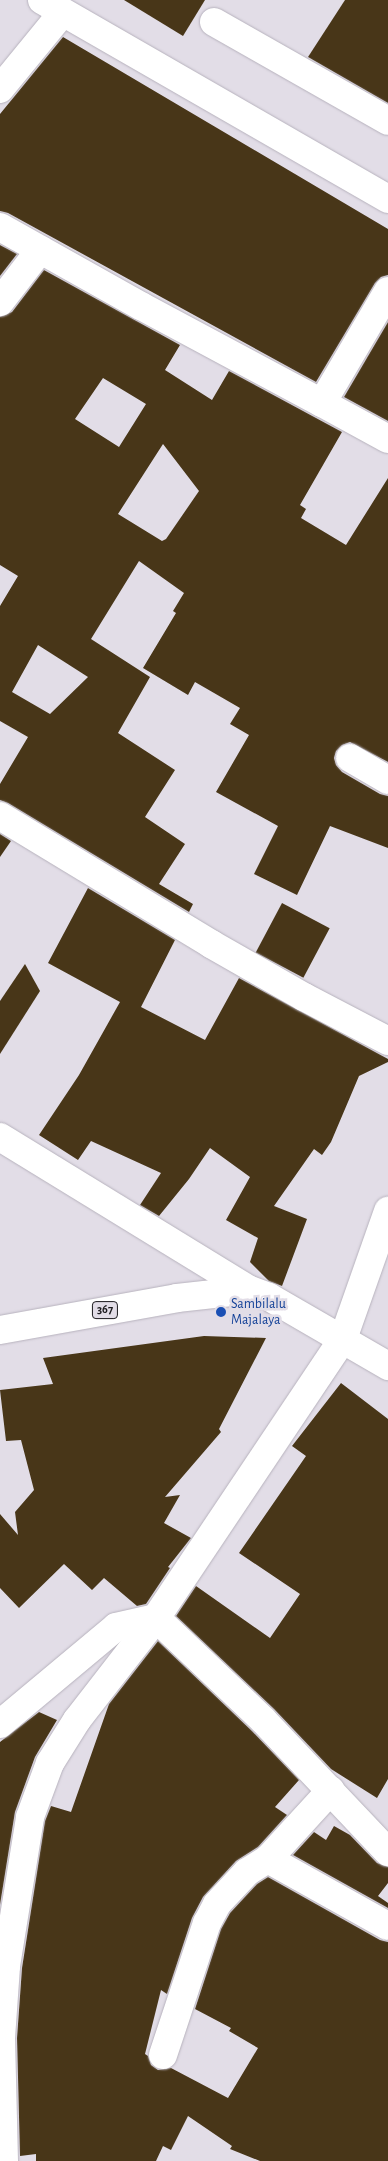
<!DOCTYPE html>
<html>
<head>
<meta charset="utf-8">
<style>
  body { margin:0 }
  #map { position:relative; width:388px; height:2161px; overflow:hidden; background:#e2dde7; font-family:"Alegreya Sans",sans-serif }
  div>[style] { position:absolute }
  .building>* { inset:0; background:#483618; transform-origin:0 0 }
  .roads { filter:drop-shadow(0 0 1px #b7b2bd) drop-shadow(0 0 1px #b7b2bd) }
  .minor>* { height:28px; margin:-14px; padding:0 14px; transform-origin:14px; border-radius:14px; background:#fff }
  .major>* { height:28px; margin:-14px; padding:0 14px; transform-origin:14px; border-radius:14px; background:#fff }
  .dots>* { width:14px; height:14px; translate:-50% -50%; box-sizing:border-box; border:2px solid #e2dde7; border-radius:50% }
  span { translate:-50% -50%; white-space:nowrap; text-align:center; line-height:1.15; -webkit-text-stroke:5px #e2dde7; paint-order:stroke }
  .shield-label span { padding:1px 4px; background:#e2dde7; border:1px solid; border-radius:4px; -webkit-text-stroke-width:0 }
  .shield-label { font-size:12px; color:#1b1a1d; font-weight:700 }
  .transit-label { font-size:14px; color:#164399 }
  .left { translate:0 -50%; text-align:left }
</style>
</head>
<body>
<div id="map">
  <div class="building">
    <div style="clip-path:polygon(124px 0,205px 0,183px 36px)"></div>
    <div style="clip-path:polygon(345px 0,388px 0,388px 103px,308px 57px)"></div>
    <div style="clip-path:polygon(63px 37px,388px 229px,388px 275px,381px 277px,375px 283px,316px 382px,8px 213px,0 211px,0 114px)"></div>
    <div style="clip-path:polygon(0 245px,17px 254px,0 276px)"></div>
    <div style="clip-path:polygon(evenodd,44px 270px,180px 345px,165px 370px,212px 400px,229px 371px,342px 432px,300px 505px,306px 509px,301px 518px,346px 545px,388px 478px,388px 762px,350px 742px,342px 745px,336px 751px,334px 758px,336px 765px,342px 772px,380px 794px,388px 796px,388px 848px,330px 826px,297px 895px,254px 874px,278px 826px,216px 792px,249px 735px,230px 724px,240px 708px,195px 682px,188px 695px,143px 668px,176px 613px,173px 611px,184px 593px,139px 561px,91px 639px,150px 677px,118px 733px,175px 770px,145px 817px,185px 844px,159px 884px,193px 904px,189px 912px,8px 803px,0 800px,0 784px,28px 737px,0 721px,0 606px,18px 576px,0 565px,0 317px,12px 312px,44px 270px,103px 378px,146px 404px,119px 447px,75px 419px,103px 378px,44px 270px,163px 444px,199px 491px,166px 539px,162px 541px,118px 514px,163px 444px,44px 270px,38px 645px,88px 677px,50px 714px,12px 692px,38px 645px)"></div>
    <div style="clip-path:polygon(388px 322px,388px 421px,344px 397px)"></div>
    <div style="clip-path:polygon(0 834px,11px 841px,0 857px)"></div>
    <div style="clip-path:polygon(88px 888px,175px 940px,141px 1007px,205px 1040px,239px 978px,388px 1059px,388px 1062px,359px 1076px,331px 1142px,322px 1155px,314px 1149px,274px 1206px,307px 1219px,282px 1286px,269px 1281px,250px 1262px,258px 1238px,226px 1220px,250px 1177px,210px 1148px,189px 1179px,159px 1216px,140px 1205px,161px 1173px,91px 1141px,78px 1160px,39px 1135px,79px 1075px,120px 1002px,48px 963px)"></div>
    <div style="left:282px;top:903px;width:54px;height:56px;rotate:28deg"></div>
    <div style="clip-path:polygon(25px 964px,40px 991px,0 1054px,0 1001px)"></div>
    <div style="clip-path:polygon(204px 1336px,266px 1338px,219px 1429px,221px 1432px,165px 1497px,180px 1495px,164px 1523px,191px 1538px,168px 1567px,170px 1568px,146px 1604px,137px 1606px,104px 1578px,92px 1590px,64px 1564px,19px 1608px,0 1588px,0 1514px,18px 1535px,15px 1512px,34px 1490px,21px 1440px,6px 1441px,0 1390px,53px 1384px,43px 1358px)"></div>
    <div style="clip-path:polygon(341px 1383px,388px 1419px,388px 1779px,377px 1798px,331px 1769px,274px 1709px,176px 1616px,196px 1586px,270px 1638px,300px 1594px,239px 1553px,306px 1456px,292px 1446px)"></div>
    <div style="clip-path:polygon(158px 1641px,252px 1731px,299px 1780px,275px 1807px,287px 1815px,258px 1847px,236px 1861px,203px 1897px,192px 1918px,167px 1994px,161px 1990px,145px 2054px,148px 2056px,151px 2065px,158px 2070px,171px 2068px,228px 2098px,258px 2048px,229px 2031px,231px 2028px,195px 2009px,221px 1929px,230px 1913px,257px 1884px,268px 1877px,380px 1940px,388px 1942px,388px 2161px,260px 2161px,230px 2149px,232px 2146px,188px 2116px,171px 2150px,163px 2146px,156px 2161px,36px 2161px,36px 2154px,20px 2156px,17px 2038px,22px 1968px,45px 1821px,51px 1806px,71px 1812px,109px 1704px)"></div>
    <div style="clip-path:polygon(39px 1712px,57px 1720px,35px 1757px,15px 1812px,0 1905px,0 1742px)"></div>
    <div style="clip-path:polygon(334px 1826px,350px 1835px,377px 1863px,388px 1867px,388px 1883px,378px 1896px,388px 1903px,388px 1908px,293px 1855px,314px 1832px,326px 1840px)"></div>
  </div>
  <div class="roads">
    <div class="minor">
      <div style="left:42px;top:0;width:399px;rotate:29.9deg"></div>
      <div style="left:214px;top:22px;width:200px;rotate:29.6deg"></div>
      <div style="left:0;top:89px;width:99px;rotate:-50.7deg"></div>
      <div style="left:0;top:227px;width:162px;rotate:29.3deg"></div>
      <div style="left:141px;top:306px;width:205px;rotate:28.2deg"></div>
      <div style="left:388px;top:291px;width:130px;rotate:120.5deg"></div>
      <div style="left:322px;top:403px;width:75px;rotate:28.6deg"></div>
      <div style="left:0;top:302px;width:66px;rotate:-52.4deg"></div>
      <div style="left:350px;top:758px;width:44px;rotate:30.1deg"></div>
      <div style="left:0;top:816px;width:247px;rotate:31.2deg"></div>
      <div style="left:211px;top:944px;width:107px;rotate:29.7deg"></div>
      <div style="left:304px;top:997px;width:95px;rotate:27.6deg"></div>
      <div style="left:0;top:1137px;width:293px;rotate:31.5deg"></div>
      <div style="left:0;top:1724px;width:151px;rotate:-39.9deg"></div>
      <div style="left:116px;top:1627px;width:41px;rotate:-12.7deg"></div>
      <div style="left:156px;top:1618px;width:148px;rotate:43.6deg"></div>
      <div style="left:263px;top:1720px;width:182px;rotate:46.6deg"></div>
      <div style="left:268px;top:1859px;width:93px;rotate:-47.6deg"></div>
      <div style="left:163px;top:2055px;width:139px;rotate:-71.6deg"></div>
      <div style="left:207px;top:1923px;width:21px;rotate:-62deg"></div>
      <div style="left:217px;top:1904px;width:44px;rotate:-46.8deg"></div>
      <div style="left:247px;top:1872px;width:25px;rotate:-32deg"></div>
      <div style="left:268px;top:1859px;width:137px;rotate:29.2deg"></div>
      <div style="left:4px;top:2161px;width:123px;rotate:-91.4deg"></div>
      <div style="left:1px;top:2038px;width:72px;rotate:-86deg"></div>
      <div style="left:6px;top:1966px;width:151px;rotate:-80.8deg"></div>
      <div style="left:30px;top:1817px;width:58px;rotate:-69.7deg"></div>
      <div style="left:50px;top:1763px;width:51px;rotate:-57.9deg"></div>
      <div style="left:77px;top:1720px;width:129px;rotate:-52.2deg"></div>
      <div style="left:156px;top:1618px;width:336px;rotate:-56.2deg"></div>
    </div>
    <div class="major">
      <div style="left:0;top:1330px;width:180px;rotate:-10.2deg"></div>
      <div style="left:177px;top:1298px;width:73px;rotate:-6.3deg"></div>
      <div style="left:250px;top:1290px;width:20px;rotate:20deg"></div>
      <div style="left:269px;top:1297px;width:138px;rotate:30.1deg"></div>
      <div style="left:343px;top:1339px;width:136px;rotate:-70.6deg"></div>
    </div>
  </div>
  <div class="dots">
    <div style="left:221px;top:1312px;background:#1a4fb4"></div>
  </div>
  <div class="shield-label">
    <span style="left:105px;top:1310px">367</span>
  </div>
  <div class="transit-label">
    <span class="left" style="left:231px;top:1312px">Sambilalu<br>Majalaya</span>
  </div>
</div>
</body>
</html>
